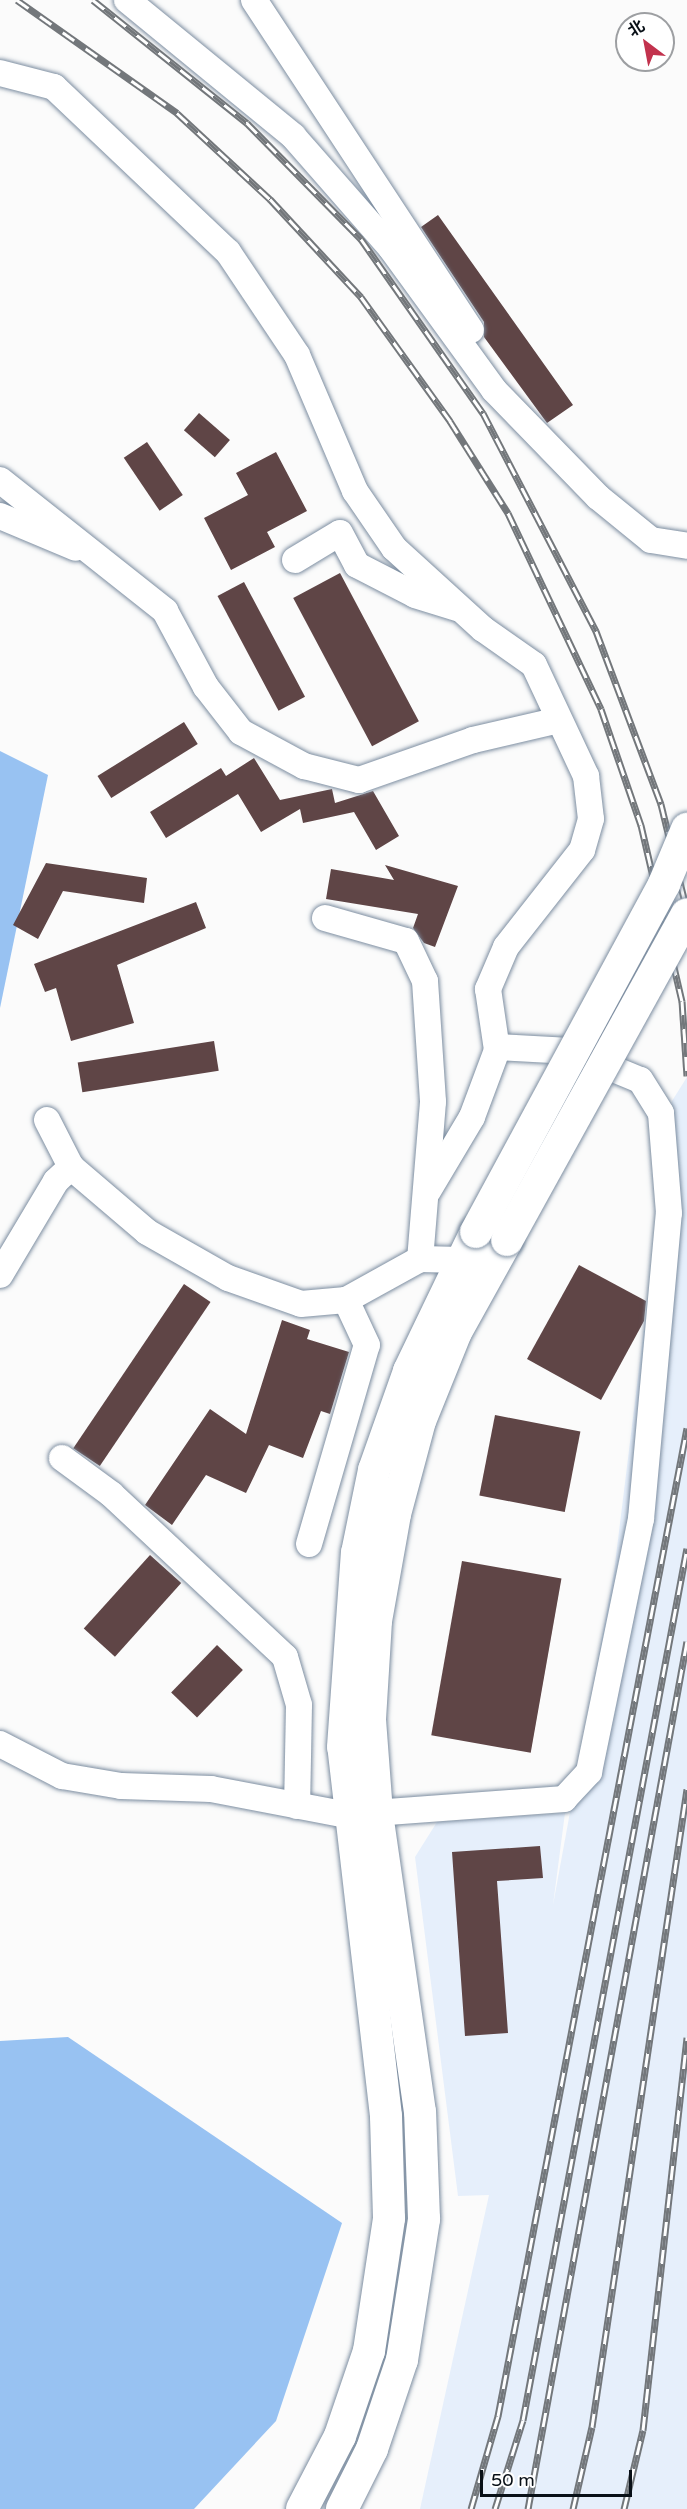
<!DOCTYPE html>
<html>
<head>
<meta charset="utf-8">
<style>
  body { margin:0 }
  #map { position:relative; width:687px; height:2509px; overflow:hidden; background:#fbfbfb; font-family:"Varela Round","Noto Sans SC",sans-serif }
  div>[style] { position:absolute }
  .built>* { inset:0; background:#e6effb }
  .forest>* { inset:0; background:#98c2f2 }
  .building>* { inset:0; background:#5f4546; transform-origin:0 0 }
  .roads { filter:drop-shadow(0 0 2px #7d8ea1) drop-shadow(0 0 2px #7d8ea1) }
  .minor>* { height:26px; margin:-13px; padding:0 13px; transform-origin:13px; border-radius:13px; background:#fff }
  .major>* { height:32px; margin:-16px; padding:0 16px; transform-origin:16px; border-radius:16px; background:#fff }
  .rail>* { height:7px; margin-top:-3.5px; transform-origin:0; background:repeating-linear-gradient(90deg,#fff 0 14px,#73777b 0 28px); box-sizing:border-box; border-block:2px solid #73777b }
  .bridges { filter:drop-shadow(0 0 2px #7d8ea1) drop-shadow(0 0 2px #7d8ea1) }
  .major-bridge>* { height:32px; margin:-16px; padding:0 16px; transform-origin:16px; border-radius:16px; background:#fff }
  span { translate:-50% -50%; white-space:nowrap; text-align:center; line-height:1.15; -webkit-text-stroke:6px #fff; paint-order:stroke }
  .north { position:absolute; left:615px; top:12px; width:60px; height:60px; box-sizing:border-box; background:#fff; border:2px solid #9d9fa2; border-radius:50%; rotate:328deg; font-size:16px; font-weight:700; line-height:24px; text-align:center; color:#091017 }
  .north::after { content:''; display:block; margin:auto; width:21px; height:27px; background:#c2324d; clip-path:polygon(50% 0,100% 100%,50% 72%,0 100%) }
  .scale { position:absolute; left:480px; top:2470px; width:152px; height:27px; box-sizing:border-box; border:3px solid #091017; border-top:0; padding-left:8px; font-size:18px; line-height:21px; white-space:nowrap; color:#091017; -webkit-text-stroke:4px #fff; paint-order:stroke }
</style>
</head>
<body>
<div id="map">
  <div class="built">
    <div style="clip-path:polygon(687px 1077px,687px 2509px,420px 2509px,489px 2195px,458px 2196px,415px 1857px,437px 1822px,565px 1813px,553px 1905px,614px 1572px,672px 1101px)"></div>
  </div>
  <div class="forest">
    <div style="clip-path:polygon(0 751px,48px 775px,0 1008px)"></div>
    <div style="clip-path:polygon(68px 2037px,342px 2223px,276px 2421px,194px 2509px,0 2509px,0 2041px)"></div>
  </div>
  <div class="building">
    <div style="clip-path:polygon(438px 215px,573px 405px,547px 423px,484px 337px,484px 322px,421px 227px)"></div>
    <div style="left:199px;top:413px;width:41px;height:23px;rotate:41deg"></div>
    <div style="left:147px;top:442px;width:64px;height:28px;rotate:56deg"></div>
    <div style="clip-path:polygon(276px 452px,307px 511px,267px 532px,275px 547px,231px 570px,204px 518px,248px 495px,236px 473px)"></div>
    <div style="left:340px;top:573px;width:168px;height:53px;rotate:62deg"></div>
    <div style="left:244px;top:582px;width:130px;height:30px;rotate:62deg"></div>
    <div style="left:184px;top:722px;width:26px;height:102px;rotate:58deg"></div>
    <div style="clip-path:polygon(254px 758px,280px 800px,332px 789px,335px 803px,373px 791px,399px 836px,376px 850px,354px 812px,303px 823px,300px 809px,261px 832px,238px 794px,166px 838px,150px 812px,221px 768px,226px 776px)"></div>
    <div style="clip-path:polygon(46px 863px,147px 878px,144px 903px,63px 891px,38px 939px,13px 925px)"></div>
    <div style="clip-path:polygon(385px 865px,458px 886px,435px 947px,424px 943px,413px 928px,418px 914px,326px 899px,331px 869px,394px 880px)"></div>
    <div style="clip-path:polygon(196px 902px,206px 928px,117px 965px,134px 1023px,71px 1041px,56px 988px,45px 992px,34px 964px)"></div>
    <div style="left:214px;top:1041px;width:30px;height:138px;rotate:81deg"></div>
    <div style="clip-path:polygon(579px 1265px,646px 1301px,644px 1321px,601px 1400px,527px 1359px)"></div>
    <div style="left:184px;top:1284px;width:32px;height:198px;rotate:34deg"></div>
    <div style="clip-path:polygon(282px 1320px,310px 1330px,307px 1339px,349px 1352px,330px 1414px,321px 1411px,303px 1458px,269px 1445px,246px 1493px,206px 1475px,172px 1525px,145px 1505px,210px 1409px,246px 1434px)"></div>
    <div style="left:495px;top:1415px;width:87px;height:82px;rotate:11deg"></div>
    <div style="left:150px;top:1555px;width:42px;height:99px;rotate:42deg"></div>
    <div style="left:462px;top:1561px;width:101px;height:177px;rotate:10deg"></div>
    <div style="left:217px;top:1645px;width:36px;height:66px;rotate:44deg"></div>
    <div style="clip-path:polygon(540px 1846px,543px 1878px,497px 1881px,508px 2033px,465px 2036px,452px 1852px)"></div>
  </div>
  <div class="roads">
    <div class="minor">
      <div style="left:127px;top:0;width:215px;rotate:39.3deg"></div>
      <div style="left:293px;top:136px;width:149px;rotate:48.8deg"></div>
      <div style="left:391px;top:248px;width:175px;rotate:54deg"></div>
      <div style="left:494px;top:390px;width:149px;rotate:45.8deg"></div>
      <div style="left:598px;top:497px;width:68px;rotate:39.1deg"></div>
      <div style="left:651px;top:540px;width:36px;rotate:9deg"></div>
      <div style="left:254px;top:0;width:395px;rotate:56.7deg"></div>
      <div style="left:0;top:73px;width:56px;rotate:14.5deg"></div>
      <div style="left:54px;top:87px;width:240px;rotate:43.5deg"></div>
      <div style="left:228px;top:252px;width:124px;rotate:56.2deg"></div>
      <div style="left:297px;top:355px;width:148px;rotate:66.9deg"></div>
      <div style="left:355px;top:491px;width:69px;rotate:55.6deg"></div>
      <div style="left:394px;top:548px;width:120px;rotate:42.3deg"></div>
      <div style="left:483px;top:629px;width:62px;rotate:35.2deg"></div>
      <div style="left:534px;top:665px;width:123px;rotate:64.9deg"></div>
      <div style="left:586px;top:776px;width:43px;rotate:83.4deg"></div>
      <div style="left:591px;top:819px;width:32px;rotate:106deg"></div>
      <div style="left:582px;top:850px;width:123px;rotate:128.1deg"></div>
      <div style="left:506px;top:947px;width:46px;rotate:113.2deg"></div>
      <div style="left:488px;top:989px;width:62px;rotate:81.6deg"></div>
      <div style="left:497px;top:1050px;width:72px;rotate:110.5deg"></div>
      <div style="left:472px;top:1117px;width:86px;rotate:120.7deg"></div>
      <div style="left:0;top:480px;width:211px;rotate:38.4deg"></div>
      <div style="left:165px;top:611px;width:86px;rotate:61.7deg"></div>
      <div style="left:206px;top:687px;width:57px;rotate:52.1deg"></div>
      <div style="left:241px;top:732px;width:72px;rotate:28.4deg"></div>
      <div style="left:304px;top:766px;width:57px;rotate:14.3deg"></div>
      <div style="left:359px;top:780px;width:121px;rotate:-19.3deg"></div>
      <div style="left:473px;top:740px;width:88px;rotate:-13.1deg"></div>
      <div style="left:0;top:516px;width:82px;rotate:22.8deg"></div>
      <div style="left:295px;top:560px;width:52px;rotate:-31deg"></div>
      <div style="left:340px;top:533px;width:36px;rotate:62deg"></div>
      <div style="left:357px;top:565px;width:65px;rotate:27.3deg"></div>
      <div style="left:415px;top:595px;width:44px;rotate:17.2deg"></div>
      <div style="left:325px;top:918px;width:84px;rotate:15.9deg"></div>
      <div style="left:406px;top:941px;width:44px;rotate:64.6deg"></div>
      <div style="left:425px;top:981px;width:121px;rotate:86.2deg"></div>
      <div style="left:433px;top:1102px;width:158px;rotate:94.7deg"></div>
      <div style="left:47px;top:1120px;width:53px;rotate:62.9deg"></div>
      <div style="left:71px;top:1167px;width:100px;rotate:40.5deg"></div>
      <div style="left:147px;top:1232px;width:93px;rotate:29.6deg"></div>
      <div style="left:228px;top:1278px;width:77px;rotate:19.6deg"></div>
      <div style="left:301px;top:1304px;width:45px;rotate:-5.1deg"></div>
      <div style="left:346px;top:1300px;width:85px;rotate:-29deg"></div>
      <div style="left:420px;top:1259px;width:42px;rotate:1.4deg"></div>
      <div style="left:0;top:1275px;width:109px;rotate:-59.2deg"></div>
      <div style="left:56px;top:1181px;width:21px;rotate:-43deg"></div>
      <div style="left:62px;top:1458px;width:61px;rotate:36.3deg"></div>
      <div style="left:111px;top:1494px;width:238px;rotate:43.1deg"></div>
      <div style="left:285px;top:1657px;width:50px;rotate:73.7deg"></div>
      <div style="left:299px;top:1705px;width:101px;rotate:91.1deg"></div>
      <div style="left:309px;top:1544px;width:207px;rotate:-73.8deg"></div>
      <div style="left:367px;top:1345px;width:50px;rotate:-115deg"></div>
      <div style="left:0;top:1744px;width:70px;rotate:27.3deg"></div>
      <div style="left:62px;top:1776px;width:60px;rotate:9.6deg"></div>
      <div style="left:121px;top:1786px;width:90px;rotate:1.9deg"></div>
      <div style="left:211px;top:1789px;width:138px;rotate:10.8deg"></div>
      <div style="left:347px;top:1815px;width:218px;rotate:-4.2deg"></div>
      <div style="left:564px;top:1799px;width:37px;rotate:-47deg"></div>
      <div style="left:589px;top:1772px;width:258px;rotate:-78.4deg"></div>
      <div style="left:641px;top:1519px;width:307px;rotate:-84.8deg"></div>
      <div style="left:669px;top:1213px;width:100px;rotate:-94.6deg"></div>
      <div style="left:661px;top:1113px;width:39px;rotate:-122deg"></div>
      <div style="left:640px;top:1080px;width:76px;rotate:-157.5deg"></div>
      <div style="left:570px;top:1051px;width:73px;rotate:-176.9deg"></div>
    </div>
    <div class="major">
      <div style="left:302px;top:2509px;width:82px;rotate:-62.5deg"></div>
      <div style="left:340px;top:2436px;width:90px;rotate:-71.2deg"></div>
      <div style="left:369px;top:2351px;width:134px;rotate:-81.4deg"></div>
      <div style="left:389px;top:2218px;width:102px;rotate:-91.7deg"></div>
      <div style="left:386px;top:2116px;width:371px;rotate:-96.6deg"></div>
      <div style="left:343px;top:1747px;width:195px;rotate:-85.9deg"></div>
      <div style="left:357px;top:1553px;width:85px;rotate:-78.4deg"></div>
      <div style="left:374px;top:1470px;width:105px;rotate:-70.5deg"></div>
      <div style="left:409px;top:1371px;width:154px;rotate:-64.3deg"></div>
      <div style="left:342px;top:2509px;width:67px;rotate:-63.4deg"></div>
      <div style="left:372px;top:2449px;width:94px;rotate:-71.4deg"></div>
      <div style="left:402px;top:2360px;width:143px;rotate:-81.1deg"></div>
      <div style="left:424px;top:2219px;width:107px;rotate:-92.1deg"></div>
      <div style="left:420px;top:2112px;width:302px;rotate:-98.2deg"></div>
      <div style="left:377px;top:1813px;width:94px;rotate:-94.3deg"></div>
      <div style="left:370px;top:1719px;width:98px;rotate:-86.5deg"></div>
      <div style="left:376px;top:1621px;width:109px;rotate:-79.9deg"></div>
      <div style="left:395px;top:1514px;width:96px;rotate:-75deg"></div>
      <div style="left:420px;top:1421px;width:96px;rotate:-68deg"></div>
      <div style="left:456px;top:1332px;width:105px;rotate:-61deg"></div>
    </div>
  </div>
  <div class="rail">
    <div style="left:17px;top:0;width:196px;rotate:35.2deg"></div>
    <div style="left:177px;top:113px;width:127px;rotate:42.8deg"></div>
    <div style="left:270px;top:199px;width:134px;rotate:47.1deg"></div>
    <div style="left:361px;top:297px;width:153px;rotate:54.3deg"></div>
    <div style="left:450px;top:421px;width:109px;rotate:57.8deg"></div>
    <div style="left:508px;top:513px;width:217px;rotate:64.6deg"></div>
    <div style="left:601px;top:709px;width:123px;rotate:71deg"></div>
    <div style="left:641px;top:825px;width:181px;rotate:76.9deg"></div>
    <div style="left:682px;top:1001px;width:75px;rotate:86.2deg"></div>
    <div style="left:93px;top:0;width:197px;rotate:38.6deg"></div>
    <div style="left:247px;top:123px;width:163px;rotate:45.5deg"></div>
    <div style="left:361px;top:239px;width:213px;rotate:55deg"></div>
    <div style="left:483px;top:413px;width:246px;rotate:62.6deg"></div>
    <div style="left:596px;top:631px;width:185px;rotate:69.4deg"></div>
    <div style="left:661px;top:804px;width:110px;rotate:76.3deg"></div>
    <div style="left:471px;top:2509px;width:97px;rotate:-73.8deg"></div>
    <div style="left:498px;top:2416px;width:1006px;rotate:-79.17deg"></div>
    <div style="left:495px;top:2509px;width:93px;rotate:-72.5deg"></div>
    <div style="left:523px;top:2420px;width:887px;rotate:-79.35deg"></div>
    <div style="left:528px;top:2509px;width:882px;rotate:-79.62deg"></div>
    <div style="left:573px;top:2509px;width:84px;rotate:-77deg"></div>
    <div style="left:592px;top:2427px;width:645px;rotate:-81.53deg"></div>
    <div style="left:624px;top:2509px;width:81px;rotate:-76.5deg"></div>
    <div style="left:643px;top:2430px;width:395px;rotate:-83.6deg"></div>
  </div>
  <div class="bridges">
    <div class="major-bridge">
      <div style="left:476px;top:1232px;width:396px;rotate:-61.6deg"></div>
      <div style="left:664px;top:884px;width:60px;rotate:-67.3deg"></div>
      <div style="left:507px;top:1240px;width:372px;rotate:-61.1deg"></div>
    </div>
  </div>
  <div class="north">北</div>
  <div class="scale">50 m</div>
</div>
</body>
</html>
